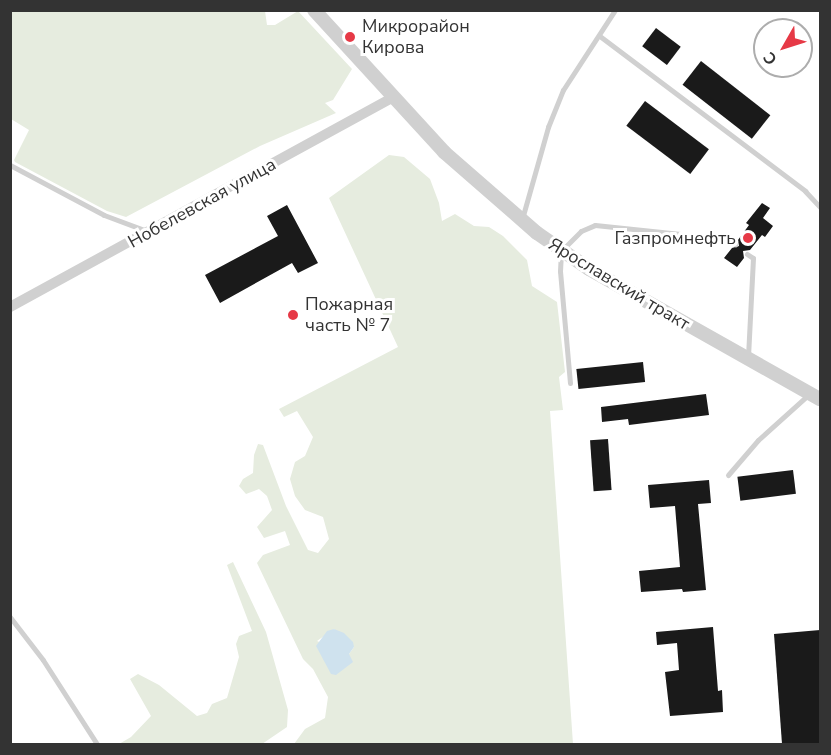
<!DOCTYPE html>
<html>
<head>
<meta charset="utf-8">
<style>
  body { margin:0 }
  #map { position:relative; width:831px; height:755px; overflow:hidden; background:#fff; font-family:"Nunito Sans",sans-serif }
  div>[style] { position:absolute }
  .green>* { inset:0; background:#e6ecdf }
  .water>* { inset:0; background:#cfe2ee }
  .building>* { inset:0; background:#1a1a1a; transform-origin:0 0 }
  .service>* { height:5px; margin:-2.5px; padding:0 2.5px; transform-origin:2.5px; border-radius:2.5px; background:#d0d0d0 }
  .minor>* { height:10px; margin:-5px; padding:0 5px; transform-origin:5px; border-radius:5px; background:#d0d0d0 }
  .tertiary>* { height:14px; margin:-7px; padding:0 7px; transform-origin:7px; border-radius:7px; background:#d0d0d0 }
  .dots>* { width:16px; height:16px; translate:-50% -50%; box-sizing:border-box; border:3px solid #fff; border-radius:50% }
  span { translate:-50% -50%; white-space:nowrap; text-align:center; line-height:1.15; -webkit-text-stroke:6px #fff; paint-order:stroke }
  .poi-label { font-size:18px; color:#333 }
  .left { translate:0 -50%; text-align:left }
  .right { translate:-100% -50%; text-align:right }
  .street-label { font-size:18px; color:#333 }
  .frame { position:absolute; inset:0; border:12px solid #333; pointer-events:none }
  .north { position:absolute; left:753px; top:18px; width:60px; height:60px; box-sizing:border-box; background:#fff; border:2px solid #adadad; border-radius:50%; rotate:231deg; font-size:16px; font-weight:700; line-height:24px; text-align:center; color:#333 }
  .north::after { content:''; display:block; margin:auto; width:21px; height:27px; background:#e63946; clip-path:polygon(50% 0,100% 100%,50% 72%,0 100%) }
</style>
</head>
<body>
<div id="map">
  <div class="green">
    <div style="clip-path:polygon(10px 11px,265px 11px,267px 25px,275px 25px,298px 11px,352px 69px,333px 100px,325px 103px,336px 113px,260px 146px,126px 217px,107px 211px,15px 162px,14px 160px,29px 130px,11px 119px)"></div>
    <div style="clip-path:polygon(evenodd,389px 155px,404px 157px,430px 179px,439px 203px,442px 221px,455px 214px,474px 226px,489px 227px,503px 236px,527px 260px,532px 286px,557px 302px,565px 372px,559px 377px,563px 410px,550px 411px,573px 744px,294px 744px,305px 729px,325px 718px,328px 697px,313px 669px,303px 659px,257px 563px,263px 555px,290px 545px,285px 531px,264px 538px,257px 527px,272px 510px,267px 496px,259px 489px,246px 494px,239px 486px,243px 479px,253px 473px,254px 455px,258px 444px,263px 445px,286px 506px,308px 550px,318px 553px,329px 539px,323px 517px,305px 510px,295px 496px,290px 479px,295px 462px,305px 456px,313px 437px,297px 411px,284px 417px,279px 409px,398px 347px,329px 198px,389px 155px,334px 629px,354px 647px,349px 654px,317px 641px,334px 629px)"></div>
    <div style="clip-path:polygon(233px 562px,266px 632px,288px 710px,287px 727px,262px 744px,119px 744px,131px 737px,151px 716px,130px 679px,138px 674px,159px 685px,197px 716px,207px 713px,212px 704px,227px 698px,239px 657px,236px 644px,239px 636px,252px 631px,227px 565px)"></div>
  </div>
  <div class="water">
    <div style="clip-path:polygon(334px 629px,344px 633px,353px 642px,354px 647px,349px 654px,353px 662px,336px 675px,331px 674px,316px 646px,327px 631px)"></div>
  </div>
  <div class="building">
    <div style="left:656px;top:28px;width:31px;height:23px;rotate:37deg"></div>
    <div style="left:701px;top:61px;width:88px;height:30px;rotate:38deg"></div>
    <div style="left:645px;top:101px;width:80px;height:31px;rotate:37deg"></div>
    <div style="clip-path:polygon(762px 203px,770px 208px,763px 218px,773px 226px,765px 237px,762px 235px,750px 250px,743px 251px,744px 258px,737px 267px,724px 258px,732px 248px,739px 246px,738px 240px,749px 225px,746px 223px)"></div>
    <div style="clip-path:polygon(287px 205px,318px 263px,298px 273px,292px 263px,220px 303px,205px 275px,278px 236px,267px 216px)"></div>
    <div style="left:643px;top:362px;width:20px;height:67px;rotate:84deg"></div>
    <div style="clip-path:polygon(706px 394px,709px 415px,629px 425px,628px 419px,602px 422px,601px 407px)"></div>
    <div style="left:608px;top:439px;width:51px;height:18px;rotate:86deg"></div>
    <div style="left:793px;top:470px;width:24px;height:56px;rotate:83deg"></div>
    <div style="clip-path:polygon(709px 480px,711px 503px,698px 504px,706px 590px,683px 592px,682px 589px,641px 592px,639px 571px,680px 567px,675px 506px,650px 508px,648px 485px)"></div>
    <div style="clip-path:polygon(713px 627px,718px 691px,722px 690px,723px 712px,670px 716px,665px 672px,679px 670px,677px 643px,657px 645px,656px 632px)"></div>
    <div style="clip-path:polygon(820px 630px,820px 744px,782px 744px,774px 634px)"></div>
  </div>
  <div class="service">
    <div style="left:601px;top:37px;width:256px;rotate:37deg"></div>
    <div style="left:805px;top:191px;width:22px;rotate:47deg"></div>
    <div style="left:10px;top:165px;width:106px;rotate:28deg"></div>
    <div style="left:104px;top:215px;width:46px;rotate:20.4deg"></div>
    <div style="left:522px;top:219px;width:96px;rotate:-74.2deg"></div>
    <div style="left:548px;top:127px;width:40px;rotate:-68deg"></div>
    <div style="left:563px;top:90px;width:95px;rotate:-57deg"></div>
    <div style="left:747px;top:254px;width:7px;rotate:34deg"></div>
    <div style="left:753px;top:258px;width:99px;rotate:92.9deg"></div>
    <div style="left:570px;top:383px;width:112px;rotate:-95.1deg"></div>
    <div style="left:560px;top:271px;width:20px;rotate:-87deg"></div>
    <div style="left:561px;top:251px;width:28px;rotate:-45deg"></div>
    <div style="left:581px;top:231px;width:15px;rotate:-23deg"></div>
    <div style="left:595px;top:225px;width:134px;rotate:6deg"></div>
    <div style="left:728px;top:239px;width:9px;rotate:36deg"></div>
    <div style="left:728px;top:475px;width:46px;rotate:-49.4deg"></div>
    <div style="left:758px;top:440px;width:69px;rotate:-42deg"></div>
    <div style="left:10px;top:617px;width:54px;rotate:52.5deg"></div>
    <div style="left:43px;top:660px;width:100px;rotate:57.3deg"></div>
  </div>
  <div class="minor">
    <div style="left:10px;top:307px;width:435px;rotate:-28.7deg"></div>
  </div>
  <div class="tertiary">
    <div style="left:314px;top:10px;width:193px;rotate:47.5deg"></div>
    <div style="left:444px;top:152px;width:123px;rotate:41.1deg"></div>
    <div style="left:537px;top:233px;width:63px;rotate:34.7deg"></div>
    <div style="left:589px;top:269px;width:265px;rotate:29.4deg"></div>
  </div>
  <div class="dots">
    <div style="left:350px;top:37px;background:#e63946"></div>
    <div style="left:748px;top:238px;background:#e63946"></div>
    <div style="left:293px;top:315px;background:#e63946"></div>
  </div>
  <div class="poi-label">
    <span class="left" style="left:362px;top:37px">Микрорайон<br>Кирова</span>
    <span class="right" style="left:736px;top:238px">Газпромнефть</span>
    <span class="left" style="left:305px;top:315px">Пожарная<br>часть № 7</span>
  </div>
  <div class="street-label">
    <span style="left:202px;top:203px;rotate:-29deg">Нобелевская улица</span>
    <span style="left:619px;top:284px;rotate:31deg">Ярославский тракт</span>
  </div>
  <div class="frame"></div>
  <div class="north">С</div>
</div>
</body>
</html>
